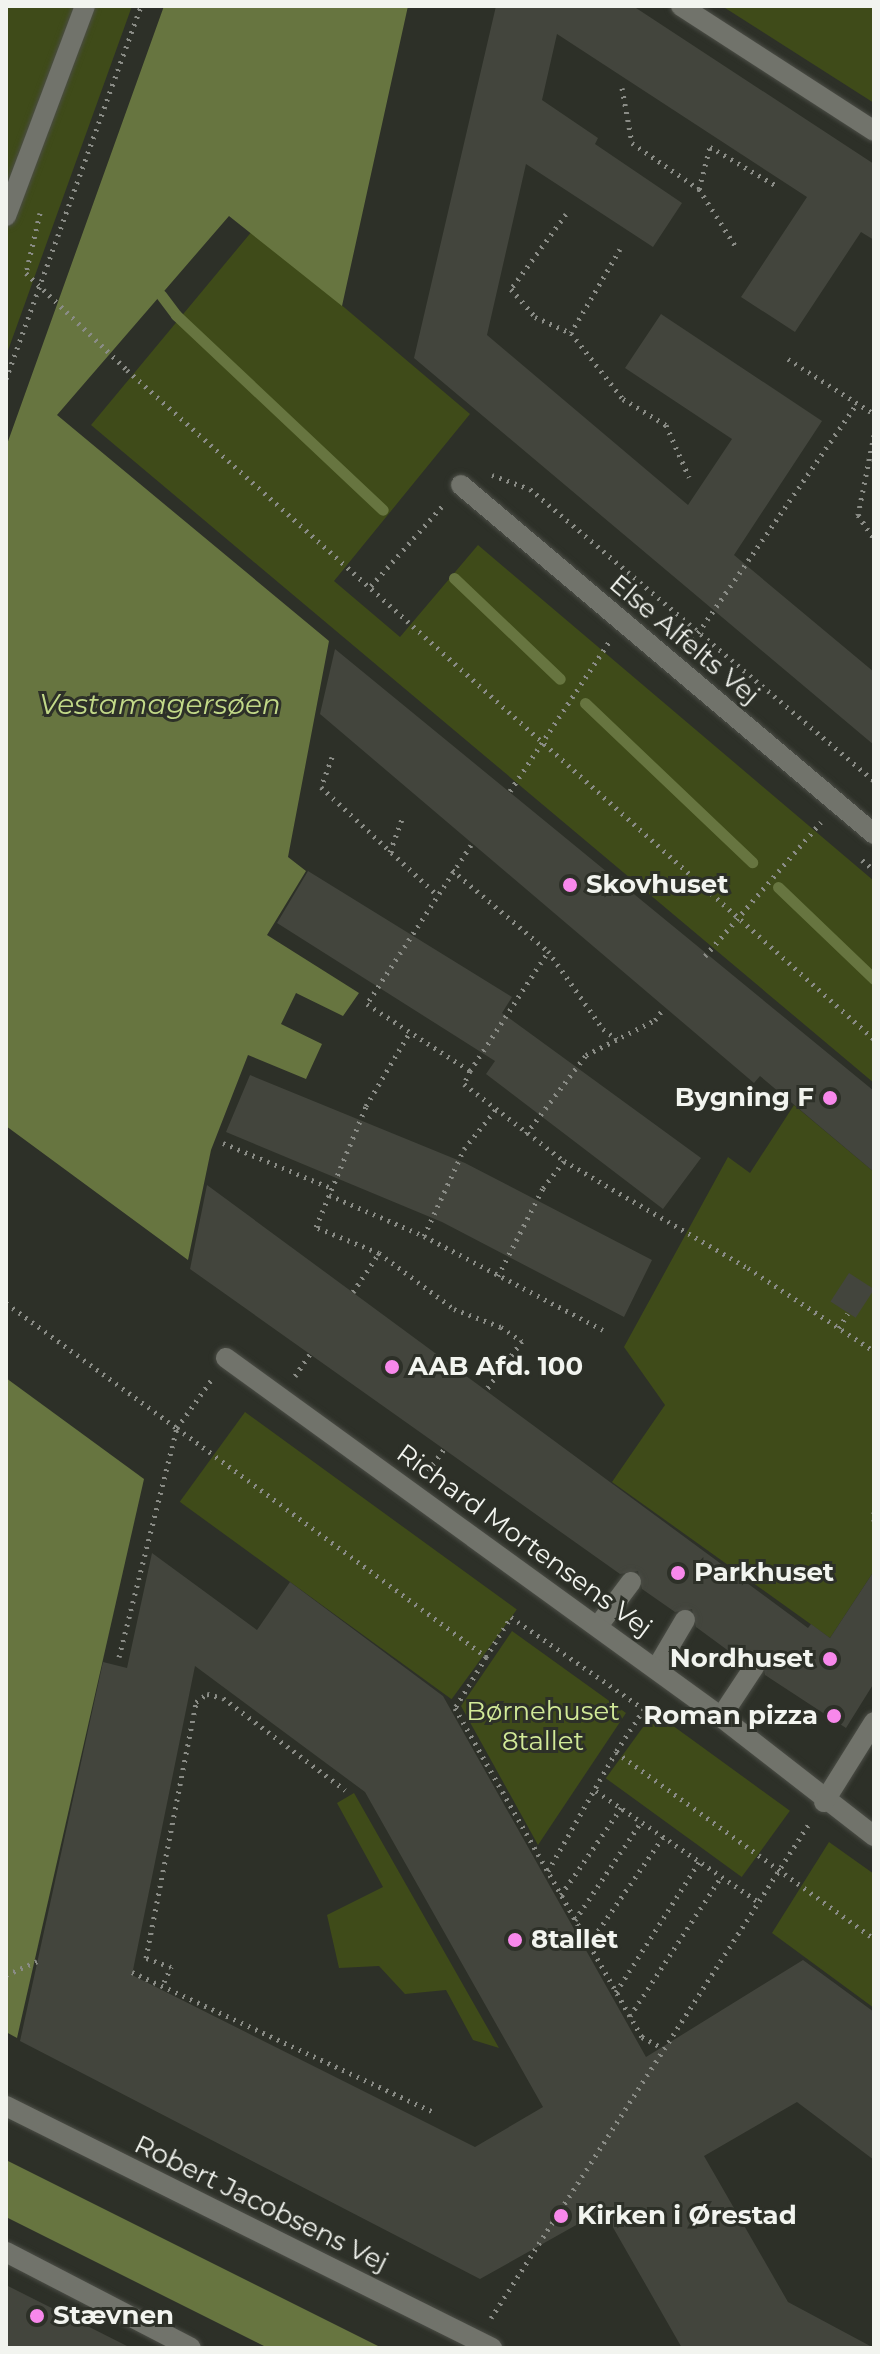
<!DOCTYPE html>
<html>
<head>
<meta charset="utf-8">
<style>
  body { margin:0 }
  #map { position:relative; width:880px; height:2354px; overflow:hidden; background:#2d3028; font-family:Montserrat,sans-serif }
  div>[style] { position:absolute }
  .green>* { inset:0; background:#3f4b19; transform-origin:0 0 }
  .water>* { inset:0; background:#677540 }
  .stream>* { height:11px; margin:-5.5px; padding:0 5.5px; transform-origin:5.5px; border-radius:5.5px; background:#677540 }
  .building>* { inset:0; background:#43453d; transform-origin:0 0 }
  .path>* { height:5px; margin-top:-2.5px; transform-origin:0; background:repeating-linear-gradient(90deg,#8a8c86 0 2px,transparent 0 8px) }
  .roads { filter:drop-shadow(0 0 2px #4b4d46) drop-shadow(0 0 2px #4b4d46) }
  .service>* { height:20px; margin:-10px; padding:0 10px; transform-origin:10px; border-radius:10px; background:#71736b }
  .minor>* { height:20px; margin:-10px; padding:0 10px; transform-origin:10px; border-radius:10px; background:#71736b }
  .dots>* { width:22px; height:22px; translate:-50% -50%; box-sizing:border-box; border:4px solid #2d3028; border-radius:50% }
  span { translate:-50% -50%; white-space:nowrap; text-align:center; line-height:1.15; -webkit-text-stroke:6px #2d3028; paint-order:stroke }
  .street-label { font-size:26px; color:#f2f4ef }
  .poi-label { font-size:26px; color:#f2f4ef; font-weight:700 }
  .left { translate:0 -50%; text-align:left }
  .right { translate:-100% -50%; text-align:right }
  .park-label { font-size:26px; color:#d2ea98 }
  .water-label { font-size:28px; color:#c2d988; font-style:italic }
  .frame { position:absolute; inset:0; border:8px solid #f2f4ef; pointer-events:none }
</style>
</head>
<body>
<div id="map">
  <div class="green">
    <div style="clip-path:polygon(6px 6px,132px 6px,6px 356px)"></div>
    <div style="clip-path:polygon(722px 6px,874px 6px,874px 103px)"></div>
    <div style="clip-path:polygon(253px 230px,470px 414px,334px 581px,400px 637px,478px 545px,874px 881px,874px 1083px,91px 425px)"></div>
    <div style="clip-path:polygon(794px 1105px,874px 1172px,874px 1571px,830px 1638px,612px 1482px,665px 1405px,624px 1347px,728px 1157px,750px 1173px)"></div>
    <div style="left:245px;top:1412px;width:336px;height:111px;rotate:36deg"></div>
    <div style="clip-path:polygon(512px 1631px,626px 1713px,538px 1845px,461px 1706px)"></div>
    <div style="left:654px;top:1712px;width:168px;height:82px;rotate:36deg"></div>
    <div style="clip-path:polygon(354px 1793px,499px 2048px,473px 2040px,446px 1990px,405px 1994px,379px 1966px,339px 1968px,327px 1915px,383px 1887px,337px 1803px)"></div>
    <div style="clip-path:polygon(829px 1842px,874px 1874px,874px 2008px,772px 1933px)"></div>
  </div>
  <div class="water">
    <div style="clip-path:polygon(164px 6px,408px 6px,342px 306px,229px 216px,57px 415px,329px 641px,288px 857px,306px 871px,267px 935px,359px 993px,343px 1016px,296px 993px,281px 1024px,322px 1044px,306px 1079px,248px 1055px,211px 1150px,188px 1260px,6px 1126px,6px 447px)"></div>
    <div style="clip-path:polygon(6px 1378px,144px 1479px,17px 2038px,6px 2032px)"></div>
    <div style="clip-path:polygon(6px 2160px,382px 2348px,268px 2348px,6px 2217px)"></div>
  </div>
  <div class="stream">
    <div style="left:161px;top:295px;width:25px;rotate:53deg"></div>
    <div style="left:176px;top:315px;width:284px;rotate:43.3deg"></div>
    <div style="left:454px;top:578px;width:146px;rotate:43.6deg"></div>
    <div style="left:585px;top:703px;width:231px;rotate:43.6deg"></div>
    <div style="left:778px;top:887px;width:133px;rotate:43.8deg"></div>
  </div>
  <div class="building">
    <div style="clip-path:polygon(496px 6px,633px 6px,874px 164px,874px 240px,861px 232px,795px 332px,741px 297px,807px 197px,557px 34px,542px 100px,598px 138px,595px 144px,682px 203px,653px 247px,526px 164px,487px 335px,688px 505px,732px 439px,625px 368px,661px 314px,822px 421px,734px 555px,874px 672px,874px 745px,414px 358px)"></div>
    <div style="clip-path:polygon(335px 649px,874px 1091px,874px 1172px,760px 1076px,754px 1083px,320px 714px)"></div>
    <div style="clip-path:polygon(308px 871px,512px 997px,502px 1013px,701px 1158px,663px 1209px,486px 1074px,495px 1061px,277px 923px)"></div>
    <div style="clip-path:polygon(250px 1075px,465px 1163px,652px 1260px,624px 1317px,442px 1222px,226px 1132px)"></div>
    <div style="clip-path:polygon(207px 1185px,808px 1628px,811px 1624px,830px 1638px,874px 1571px,874px 1683px,846px 1728px,765px 1675px,762px 1657px,754px 1654px,743px 1660px,730px 1652px,696px 1627px,692px 1609px,675px 1612px,642px 1589px,638px 1571px,620px 1574px,190px 1269px)"></div>
    <div style="left:849px;top:1273px;width:30px;height:34px;rotate:33deg"></div>
    <div style="clip-path:polygon(evenodd,152px 1553px,257px 1630px,290px 1582px,443px 1696px,646px 2057px,803px 1960px,874px 2012px,874px 2160px,797px 2102px,704px 2156px,788px 2302px,874px 2348px,682px 2348px,603px 2210px,480px 2279px,20px 2041px,103px 1662px,127px 1668px,152px 1553px,195px 1666px,365px 1792px,543px 2107px,475px 2147px,132px 1975px,195px 1666px)"></div>
    <div style="clip-path:polygon(6px 2285px,131px 2348px,6px 2348px)"></div>
  </div>
  <div class="path">
    <div style="left:622px;top:88px;width:56px;rotate:79.7deg"></div>
    <div style="left:632px;top:143px;width:81px;rotate:34.5deg"></div>
    <div style="left:699px;top:189px;width:69px;rotate:57.5deg"></div>
    <div style="left:699px;top:189px;width:43px;rotate:-75.3deg"></div>
    <div style="left:710px;top:147px;width:78px;rotate:30.2deg"></div>
    <div style="left:40px;top:213px;width:62px;rotate:103.1deg"></div>
    <div style="left:26px;top:273px;width:140px;rotate:43.8deg"></div>
    <div style="left:127px;top:370px;width:1003px;rotate:41.85deg"></div>
    <div style="left:566px;top:214px;width:93px;rotate:126.3deg"></div>
    <div style="left:511px;top:289px;width:37px;rotate:49deg"></div>
    <div style="left:535px;top:317px;width:39px;rotate:24deg"></div>
    <div style="left:620px;top:249px;width:97px;rotate:120.3deg"></div>
    <div style="left:571px;top:333px;width:84px;rotate:51.8deg"></div>
    <div style="left:623px;top:399px;width:50px;rotate:31.2deg"></div>
    <div style="left:666px;top:425px;width:57px;rotate:66.1deg"></div>
    <div style="left:788px;top:359px;width:102px;rotate:32.6deg"></div>
    <div style="left:6px;top:379px;width:397px;rotate:-70.1deg"></div>
    <div style="left:874px;top:435px;width:82px;rotate:101.3deg"></div>
    <div style="left:858px;top:515px;width:29px;rotate:56deg"></div>
    <div style="left:492px;top:475px;width:40px;rotate:20.2deg"></div>
    <div style="left:530px;top:489px;width:451px;rotate:40.3deg"></div>
    <div style="left:371px;top:586px;width:111px;rotate:-48.3deg"></div>
    <div style="left:689px;top:646px;width:295px;rotate:-55.3deg"></div>
    <div style="left:332px;top:757px;width:32px;rotate:110deg"></div>
    <div style="left:321px;top:787px;width:157px;rotate:42.9deg"></div>
    <div style="left:510px;top:791px;width:179px;rotate:-56.4deg"></div>
    <div style="left:471px;top:845px;width:190px;rotate:123.2deg"></div>
    <div style="left:367px;top:1004px;width:123px;rotate:33deg"></div>
    <div style="left:470px;top:1071px;width:14px;rotate:115deg"></div>
    <div style="left:464px;top:1084px;width:126px;rotate:37.6deg"></div>
    <div style="left:564px;top:1161px;width:213px;rotate:30.2deg"></div>
    <div style="left:748px;top:1268px;width:151px;rotate:33.4deg"></div>
    <div style="left:390px;top:852px;width:35px;rotate:-70deg"></div>
    <div style="left:862px;top:860px;width:16px;rotate:40deg"></div>
    <div style="left:452px;top:870px;width:126px;rotate:40.2deg"></div>
    <div style="left:548px;top:951px;width:95px;rotate:54.8deg"></div>
    <div style="left:603px;top:1029px;width:17px;rotate:36deg"></div>
    <div style="left:705px;top:956px;width:177px;rotate:-49.1deg"></div>
    <div style="left:470px;top:1071px;width:142px;rotate:-56.8deg"></div>
    <div style="left:526px;top:1134px;width:99px;rotate:-52.8deg"></div>
    <div style="left:586px;top:1055px;width:77px;rotate:-26.9deg"></div>
    <div style="left:655px;top:1020px;width:15px;rotate:-53deg"></div>
    <div style="left:223px;top:1143px;width:117px;rotate:22.6deg"></div>
    <div style="left:329px;top:1195px;width:103px;rotate:23.3deg"></div>
    <div style="left:424px;top:1236px;width:202px;rotate:27.7deg"></div>
    <div style="left:424px;top:1236px;width:96px;rotate:-65.3deg"></div>
    <div style="left:464px;top:1149px;width:51px;rotate:-51.3deg"></div>
    <div style="left:379px;top:1253px;width:94px;rotate:36.7deg"></div>
    <div style="left:454px;top:1309px;width:50px;rotate:21deg"></div>
    <div style="left:501px;top:1327px;width:25px;rotate:34deg"></div>
    <div style="left:522px;top:1341px;width:61px;rotate:126.3deg"></div>
    <div style="left:498px;top:1276px;width:99px;rotate:-62.9deg"></div>
    <div style="left:543px;top:1188px;width:34px;rotate:-52deg"></div>
    <div style="left:353px;top:1292px;width:47px;rotate:-56.3deg"></div>
    <div style="left:379px;top:1253px;width:68px;rotate:-157.6deg"></div>
    <div style="left:316px;top:1227px;width:131px;rotate:-67.5deg"></div>
    <div style="left:366px;top:1106px;width:86px;rotate:-59.3deg"></div>
    <div style="left:6px;top:1303px;width:212px;rotate:36.2deg"></div>
    <div style="left:177px;top:1428px;width:60px;rotate:-54.5deg"></div>
    <div style="left:839px;top:1328px;width:17px;rotate:-59deg"></div>
    <div style="left:295px;top:1376px;width:27px;rotate:-56deg"></div>
    <div style="left:428px;top:1471px;width:27px;rotate:-54deg"></div>
    <div style="left:874px;top:1512px;width:9px;rotate:90deg"></div>
    <div style="left:119px;top:1657px;width:236px;rotate:-75.8deg"></div>
    <div style="left:177px;top:1428px;width:385px;rotate:36.5deg"></div>
    <div style="left:486px;top:1657px;width:47px;rotate:-58deg"></div>
    <div style="left:511px;top:1617px;width:162px;rotate:34.7deg"></div>
    <div style="left:644px;top:1709px;width:51px;rotate:123.1deg"></div>
    <div style="left:616px;top:1752px;width:319px;rotate:35.9deg"></div>
    <div style="left:486px;top:1657px;width:60px;rotate:121.3deg"></div>
    <div style="left:455px;top:1708px;width:378px;rotate:60.4deg"></div>
    <div style="left:642px;top:2037px;width:21px;rotate:28deg"></div>
    <div style="left:596px;top:1791px;width:195px;rotate:34.3deg"></div>
    <div style="left:548px;top:1871px;width:137px;rotate:-60.3deg"></div>
    <div style="left:561px;top:1895px;width:106px;rotate:-55.4deg"></div>
    <div style="left:575px;top:1920px;width:118px;rotate:-56deg"></div>
    <div style="left:589px;top:1944px;width:130px;rotate:-55.3deg"></div>
    <div style="left:132px;top:1972px;width:333px;rotate:24.9deg"></div>
    <div style="left:6px;top:1975px;width:34px;rotate:-24deg"></div>
    <div style="left:164px;top:1982px;width:17px;rotate:-65deg"></div>
    <div style="left:171px;top:1967px;width:27px;rotate:-160deg"></div>
    <div style="left:146px;top:1958px;width:261px;rotate:-78.9deg"></div>
    <div style="left:196px;top:1702px;width:14px;rotate:-36deg"></div>
    <div style="left:207px;top:1694px;width:16px;rotate:14deg"></div>
    <div style="left:223px;top:1698px;width:153px;rotate:37deg"></div>
    <div style="left:616px;top:1992px;width:154px;rotate:-57.4deg"></div>
    <div style="left:630px;top:2016px;width:166px;rotate:-56.8deg"></div>
    <div style="left:491px;top:2318px;width:590px;rotate:-57.25deg"></div>
  </div>
  <div class="roads">
    <div class="service">
      <div style="left:6px;top:216px;width:224px;rotate:-69.4deg"></div>
      <div style="left:598px;top:1626px;width:55px;rotate:-53.1deg"></div>
      <div style="left:656px;top:1669px;width:57px;rotate:-59.4deg"></div>
      <div style="left:721px;top:1717px;width:60px;rotate:-56.6deg"></div>
    </div>
    <div class="minor">
      <div style="left:681px;top:6px;width:230px;rotate:32.9deg"></div>
      <div style="left:461px;top:485px;width:541px;rotate:40.2deg"></div>
      <div style="left:226px;top:1358px;width:611px;rotate:35.95deg"></div>
      <div style="left:721px;top:1717px;width:194px;rotate:37.9deg"></div>
      <div style="left:824px;top:1802px;width:94px;rotate:-58deg"></div>
      <div style="left:6px;top:2106px;width:543px;rotate:26.47deg"></div>
      <div style="left:6px;top:2252px;width:208px;rotate:27.4deg"></div>
    </div>
  </div>
  <div class="dots">
    <div style="left:570px;top:885px;background:#f888eb"></div>
    <div style="left:830px;top:1098px;background:#f888eb"></div>
    <div style="left:392px;top:1367px;background:#f888eb"></div>
    <div style="left:678px;top:1573px;background:#f888eb"></div>
    <div style="left:830px;top:1659px;background:#f888eb"></div>
    <div style="left:834px;top:1716px;background:#f888eb"></div>
    <div style="left:515px;top:1940px;background:#f888eb"></div>
    <div style="left:561px;top:2216px;background:#f888eb"></div>
    <div style="left:37px;top:2316px;background:#f888eb"></div>
  </div>
  <div class="street-label">
    <span style="left:684px;top:640px;rotate:40deg">Else Alfelts Vej</span>
    <span style="left:524px;top:1541px;rotate:36deg">Richard Mortensens Vej</span>
    <span style="left:261px;top:2204px;rotate:26deg">Robert Jacobsens Vej</span>
  </div>
  <div class="poi-label">
    <span class="left" style="left:586px;top:885px">Skovhuset</span>
    <span class="right" style="left:814px;top:1098px">Bygning F</span>
    <span class="left" style="left:408px;top:1367px">AAB Afd. 100</span>
    <span class="left" style="left:694px;top:1573px">Parkhuset</span>
    <span class="right" style="left:814px;top:1659px">Nordhuset</span>
    <span class="right" style="left:818px;top:1716px">Roman pizza</span>
    <span class="left" style="left:531px;top:1940px">8tallet</span>
    <span class="left" style="left:577px;top:2216px">Kirken i Ørestad</span>
    <span class="left" style="left:53px;top:2316px">Stævnen</span>
  </div>
  <div class="park-label">
    <span style="left:543px;top:1727px">Børnehuset<br>8tallet</span>
  </div>
  <div class="water-label">
    <span style="left:160px;top:704px">Vestamagersøen</span>
  </div>
  <div class="frame"></div>
</div>
</body>
</html>
